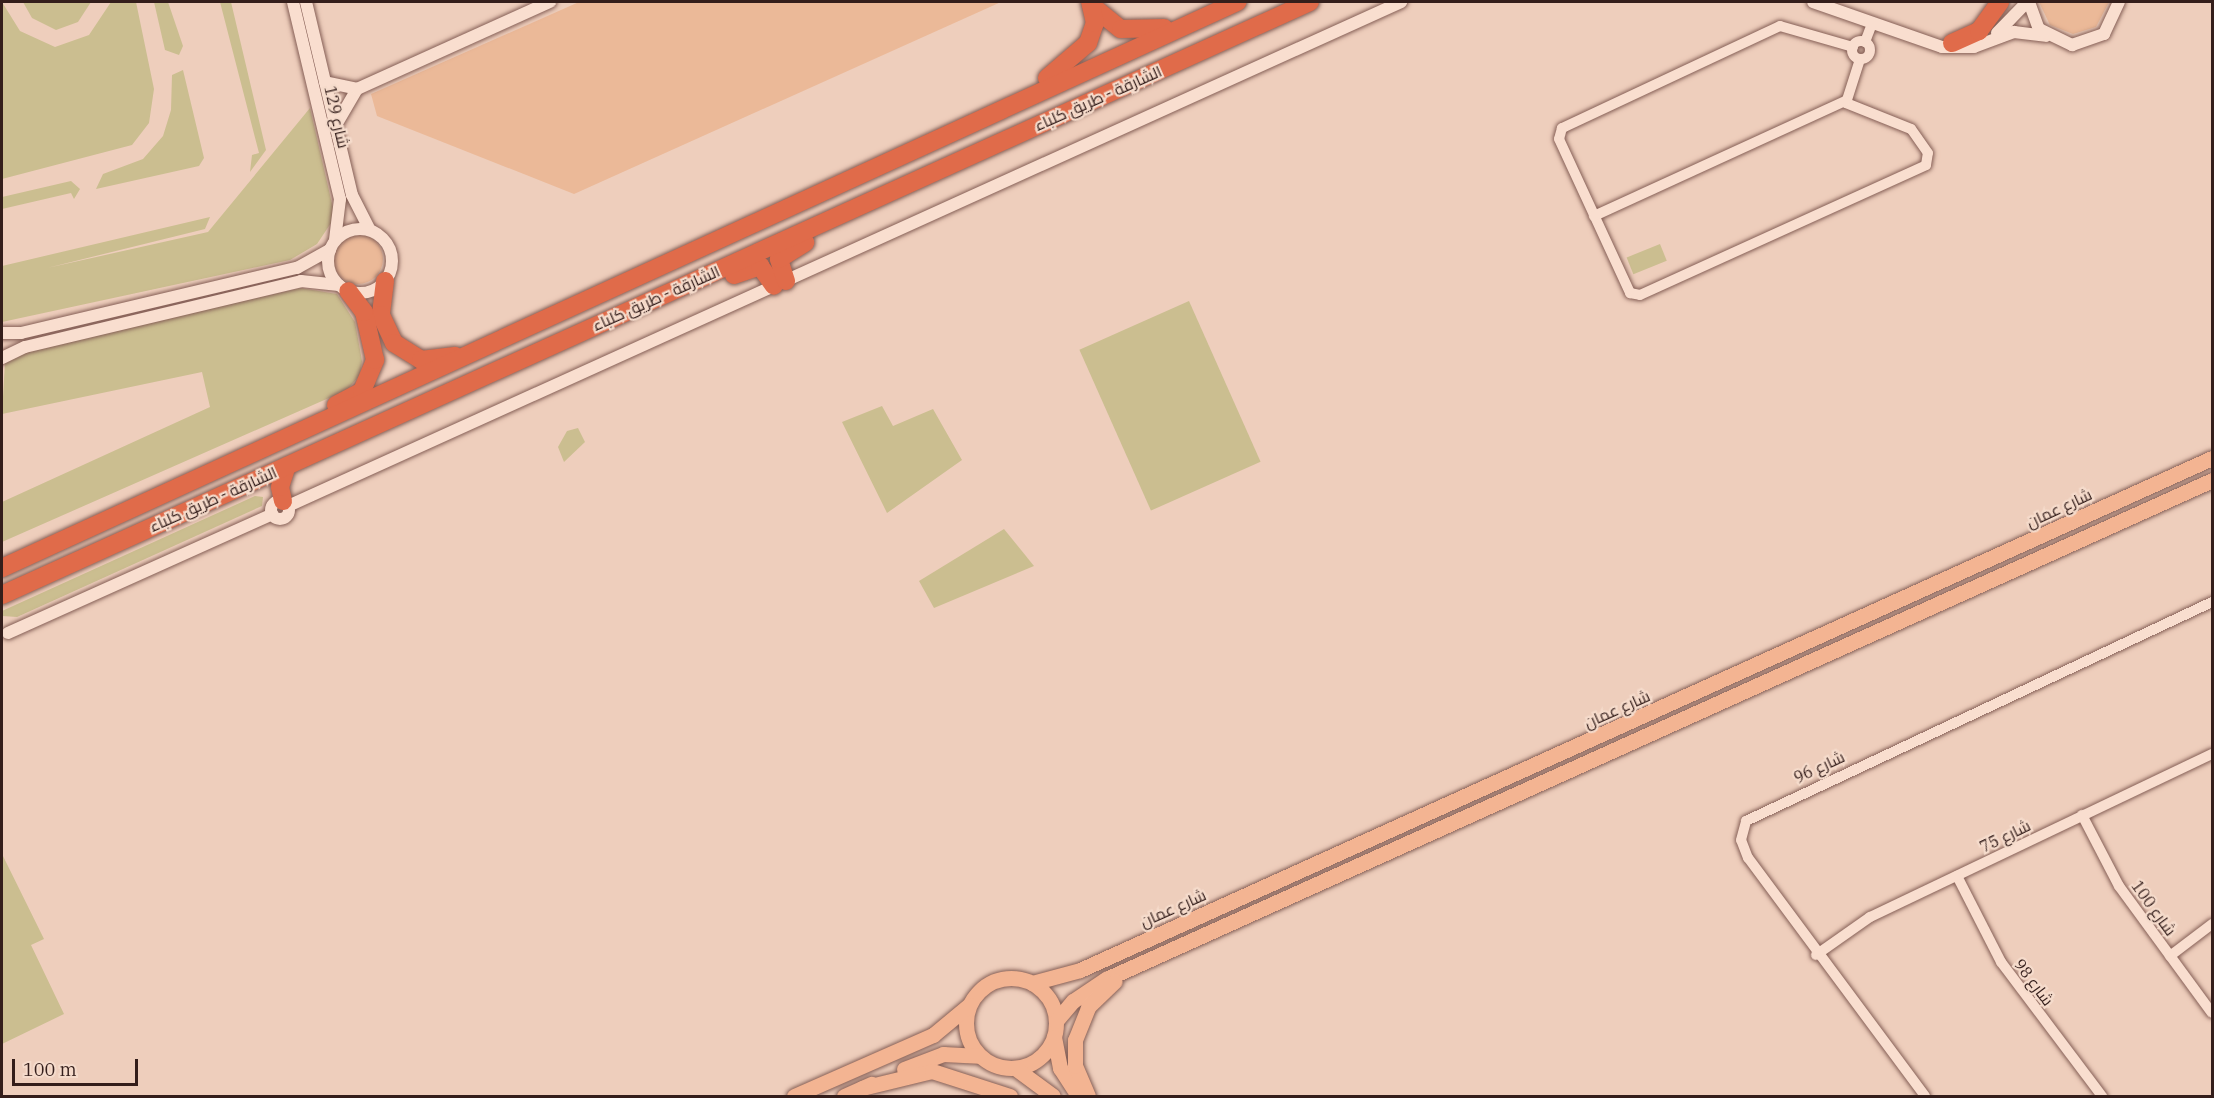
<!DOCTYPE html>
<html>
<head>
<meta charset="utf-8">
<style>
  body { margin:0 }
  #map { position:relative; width:2214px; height:1098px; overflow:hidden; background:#eecebc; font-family:"IBM Plex Serif",Cairo,serif }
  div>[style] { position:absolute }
  .green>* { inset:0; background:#cbbe90; transform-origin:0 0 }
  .sand>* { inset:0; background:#ebb998 }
  .round { border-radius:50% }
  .roads { filter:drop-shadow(0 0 2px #855f56) drop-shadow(0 0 2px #855f56) }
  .minor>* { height:10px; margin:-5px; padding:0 5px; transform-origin:5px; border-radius:5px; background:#f9decf }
  .minor>.ring { margin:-5px; padding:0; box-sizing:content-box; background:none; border:10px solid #f9decf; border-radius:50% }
  .tertiary>* { height:12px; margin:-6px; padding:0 6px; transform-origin:6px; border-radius:6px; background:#f9decf }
  .tertiary>.ring { margin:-6px; padding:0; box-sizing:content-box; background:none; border:12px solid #f9decf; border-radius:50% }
  .primary>* { height:15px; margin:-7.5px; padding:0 7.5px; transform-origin:7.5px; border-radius:7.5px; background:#f3b492 }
  .primary>.ring { margin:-7.5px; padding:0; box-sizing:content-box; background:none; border:15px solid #f3b492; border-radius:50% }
  .motorway>* { height:18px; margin:-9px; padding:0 9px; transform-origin:9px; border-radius:9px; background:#e06b4a }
  span { translate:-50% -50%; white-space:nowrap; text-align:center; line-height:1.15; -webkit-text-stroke:4.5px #f5dbcb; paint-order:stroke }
  .street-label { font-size:16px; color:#341e1b }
  .frame { position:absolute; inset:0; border:3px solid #341e1b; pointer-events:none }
  .scale { position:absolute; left:12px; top:1059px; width:126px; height:27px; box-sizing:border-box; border:3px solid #341e1b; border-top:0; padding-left:8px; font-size:18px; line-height:21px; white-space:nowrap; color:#341e1b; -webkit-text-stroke:4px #f5dbcb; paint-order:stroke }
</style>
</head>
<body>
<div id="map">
  <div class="green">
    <div style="clip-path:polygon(2px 2px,20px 31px,55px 47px,89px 35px,111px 2px,136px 2px,154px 89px,149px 123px,132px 145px,2px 179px)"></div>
    <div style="clip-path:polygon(23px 2px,91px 2px,78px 22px,56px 30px,32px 18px)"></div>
    <div style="clip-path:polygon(154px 2px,168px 2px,183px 46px,179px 55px,165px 50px)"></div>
    <div style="clip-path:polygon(220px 2px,231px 2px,266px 150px,250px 172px,252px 155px,259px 153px)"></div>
    <div style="clip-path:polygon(183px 70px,204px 158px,199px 166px,96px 189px,103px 174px,143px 159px,163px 136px,171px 110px,172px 75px)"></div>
    <div style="clip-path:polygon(310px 108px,333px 208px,331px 223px,317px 244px,290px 260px,2px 322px,2px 266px,210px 217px,205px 229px,47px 268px,208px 232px)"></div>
    <div style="clip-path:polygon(71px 181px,80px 189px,74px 199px,71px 193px,2px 209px,2px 197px)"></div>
    <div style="left:1660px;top:244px;width:18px;height:36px;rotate:68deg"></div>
    <div style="clip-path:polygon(301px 288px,337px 294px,355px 322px,362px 361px,360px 375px,347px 390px,2px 542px,2px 502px,210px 407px,202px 372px,2px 414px,5px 362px,37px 347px)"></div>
    <div style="left:1189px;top:301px;width:176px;height:120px;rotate:66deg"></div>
    <div style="clip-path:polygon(882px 406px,893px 426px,933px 409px,962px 460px,887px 513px,842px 422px)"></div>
    <div style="clip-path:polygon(578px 428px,585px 442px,564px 462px,558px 447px,567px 431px)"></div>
    <div style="clip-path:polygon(255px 496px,263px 497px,262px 506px,17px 617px,2px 616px,2px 611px)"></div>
    <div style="clip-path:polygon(1004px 529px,1034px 566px,934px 608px,919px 581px)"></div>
    <div style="clip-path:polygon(2px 854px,44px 939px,31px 945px,64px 1014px,2px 1044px)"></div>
  </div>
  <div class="sand">
    <div style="clip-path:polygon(579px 2px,1001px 2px,574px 194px,377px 116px,371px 94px)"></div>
    <div style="clip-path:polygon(2039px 2px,2109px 2px,2096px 27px,2073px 34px,2050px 25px)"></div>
    <div class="round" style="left:333px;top:234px;width:50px;height:50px"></div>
  </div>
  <div class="roads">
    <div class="minor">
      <div class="ring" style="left:1852px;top:41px;width:8px;height:8px"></div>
      <div style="left:1865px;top:42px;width:19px;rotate:-69deg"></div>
      <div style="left:1853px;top:47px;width:76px;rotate:-164deg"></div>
      <div style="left:1780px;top:26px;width:241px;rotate:154.9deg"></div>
      <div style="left:1562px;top:128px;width:11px;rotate:105deg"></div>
      <div style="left:1559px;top:139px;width:170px;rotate:65.2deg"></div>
      <div style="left:1630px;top:293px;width:10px;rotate:11deg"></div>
      <div style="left:1640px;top:295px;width:314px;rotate:-24.4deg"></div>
      <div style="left:1926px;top:165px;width:12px;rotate:-81deg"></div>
      <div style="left:1928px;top:153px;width:29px;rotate:-125deg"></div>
      <div style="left:1911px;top:129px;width:70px;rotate:-158.2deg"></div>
      <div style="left:1846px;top:103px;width:46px;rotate:-72.3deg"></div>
      <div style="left:1594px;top:216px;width:276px;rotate:-24.6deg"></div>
      <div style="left:2082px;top:815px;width:80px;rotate:62.5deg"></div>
      <div style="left:2119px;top:886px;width:157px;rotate:53.8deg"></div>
      <div style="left:1957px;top:876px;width:97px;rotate:62.9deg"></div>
      <div style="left:2001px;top:962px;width:168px;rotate:53deg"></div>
      <div style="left:1816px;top:955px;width:66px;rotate:-35.1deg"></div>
      <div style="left:1870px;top:917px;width:379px;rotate:-25.5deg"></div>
      <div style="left:2170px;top:956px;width:53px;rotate:-37.3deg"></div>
      <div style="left:1925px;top:1096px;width:297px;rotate:-126.6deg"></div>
      <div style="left:1748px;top:858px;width:19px;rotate:-111deg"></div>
      <div style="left:1741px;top:840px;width:20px;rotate:-75deg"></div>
      <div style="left:1746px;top:821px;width:515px;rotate:-25.17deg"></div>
    </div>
    <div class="tertiary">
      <div style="left:293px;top:2px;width:203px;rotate:76.6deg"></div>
      <div style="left:340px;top:199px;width:41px;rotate:97deg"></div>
      <div style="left:306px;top:2px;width:198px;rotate:76.6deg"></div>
      <div style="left:352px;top:195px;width:39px;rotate:63deg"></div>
      <div style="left:1813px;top:2px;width:137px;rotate:19.2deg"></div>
      <div style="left:1942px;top:47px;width:32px"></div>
      <div style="left:1974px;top:47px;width:43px;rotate:-20.6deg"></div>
      <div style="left:2014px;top:32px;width:32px;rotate:7deg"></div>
      <div style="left:2029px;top:2px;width:29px;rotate:70deg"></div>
      <div style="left:2039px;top:29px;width:37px;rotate:26deg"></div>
      <div style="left:2072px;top:45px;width:34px;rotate:-19deg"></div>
      <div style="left:2104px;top:34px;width:35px;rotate:-65deg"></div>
      <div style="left:1997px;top:33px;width:43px;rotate:-45.9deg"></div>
      <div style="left:325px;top:82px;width:33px;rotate:12deg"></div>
      <div style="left:336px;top:125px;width:42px;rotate:-59.7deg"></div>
      <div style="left:357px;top:89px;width:212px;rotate:-24.3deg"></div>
      <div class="ring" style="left:328px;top:229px;width:52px;height:52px"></div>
      <div style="left:2px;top:333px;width:19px"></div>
      <div style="left:21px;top:333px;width:284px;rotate:-13.3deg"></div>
      <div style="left:297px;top:268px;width:38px;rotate:-29deg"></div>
      <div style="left:2px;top:358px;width:25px;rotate:-26deg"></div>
      <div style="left:25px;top:347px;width:284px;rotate:-13.4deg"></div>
      <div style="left:301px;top:281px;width:38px;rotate:6deg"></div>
      <div class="ring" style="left:271px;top:501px;width:6px;height:6px"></div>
      <div style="left:288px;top:506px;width:1222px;rotate:-24.36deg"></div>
      <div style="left:8px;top:633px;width:290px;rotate:-24.2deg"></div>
    </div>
    <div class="primary">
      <div class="ring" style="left:966px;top:978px;width:75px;height:75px"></div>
      <div style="left:1032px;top:983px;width:50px;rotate:-15.2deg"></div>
      <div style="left:1080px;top:970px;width:1242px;rotate:-24.34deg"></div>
      <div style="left:1056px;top:1021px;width:26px;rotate:-50deg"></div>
      <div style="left:1073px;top:1001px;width:40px;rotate:-34deg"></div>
      <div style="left:1106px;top:979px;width:1213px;rotate:-24.28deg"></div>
      <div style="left:1054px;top:1037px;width:32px;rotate:79deg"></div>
      <div style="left:1060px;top:1068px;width:33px;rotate:57deg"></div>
      <div style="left:1015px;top:1068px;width:47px;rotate:36.4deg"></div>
      <div style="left:904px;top:1069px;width:42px;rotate:-21deg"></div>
      <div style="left:943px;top:1054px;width:36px;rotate:3deg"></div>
      <div style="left:862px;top:1088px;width:72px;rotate:-13.7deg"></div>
      <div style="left:932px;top:1071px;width:82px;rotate:17.8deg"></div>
      <div style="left:794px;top:1096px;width:152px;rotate:-23.7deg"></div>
      <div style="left:933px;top:1035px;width:47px;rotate:-39.8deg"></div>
      <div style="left:844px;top:1096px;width:30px;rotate:-24deg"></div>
      <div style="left:1088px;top:1096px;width:33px;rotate:-113deg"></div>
      <div style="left:1075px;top:1066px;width:26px;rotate:-90deg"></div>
      <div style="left:1075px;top:1040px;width:35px;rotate:-68deg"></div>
      <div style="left:1088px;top:1007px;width:37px;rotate:-44deg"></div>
    </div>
    <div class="motorway">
      <div style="left:1091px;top:5px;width:38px;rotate:39deg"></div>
      <div style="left:1121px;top:29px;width:43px;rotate:-1.3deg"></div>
      <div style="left:1952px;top:43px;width:30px;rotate:-24deg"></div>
      <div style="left:1979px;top:31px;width:36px;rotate:-54deg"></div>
      <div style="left:1047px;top:78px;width:54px;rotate:-40.5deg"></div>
      <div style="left:1088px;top:43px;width:21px;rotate:-71deg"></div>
      <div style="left:1095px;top:23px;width:22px;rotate:-103deg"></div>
      <div style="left:734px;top:275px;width:28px;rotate:-19deg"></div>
      <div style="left:760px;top:266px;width:24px;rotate:55deg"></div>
      <div style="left:385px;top:281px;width:34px;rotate:97deg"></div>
      <div style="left:381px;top:315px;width:31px;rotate:65deg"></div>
      <div style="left:394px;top:343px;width:32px;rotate:32deg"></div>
      <div style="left:421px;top:360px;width:34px;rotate:-7deg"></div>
      <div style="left:786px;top:281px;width:23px;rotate:-108deg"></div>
      <div style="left:779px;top:259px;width:31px;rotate:-32deg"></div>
      <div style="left:336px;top:405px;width:30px;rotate:-28deg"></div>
      <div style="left:362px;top:391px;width:34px;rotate:-67deg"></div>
      <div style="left:375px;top:360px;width:49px;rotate:-102.9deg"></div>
      <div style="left:364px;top:312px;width:26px;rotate:-127deg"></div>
      <div style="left:283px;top:501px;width:14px;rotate:-102deg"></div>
      <div style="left:280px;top:487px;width:22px;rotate:-72deg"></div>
      <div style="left:2px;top:568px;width:1359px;rotate:-24.62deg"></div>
      <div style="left:2px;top:595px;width:1436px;rotate:-24.39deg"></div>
    </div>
  </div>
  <div class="street-label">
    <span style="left:1098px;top:98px;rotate:-24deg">الشارقة - طريق كلباء</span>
    <span style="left:337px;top:117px;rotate:77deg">شارع 129</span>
    <span style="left:656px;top:298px;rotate:-24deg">الشارقة - طريق كلباء</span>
    <span style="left:213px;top:499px;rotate:-24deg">الشارقة - طريق كلباء</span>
    <span style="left:2059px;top:508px;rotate:-25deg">شارع عمان</span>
    <span style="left:1617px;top:709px;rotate:-24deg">شارع عمان</span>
    <span style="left:1819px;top:767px;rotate:-25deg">شارع 96</span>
    <span style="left:2005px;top:836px;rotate:-26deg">شارع 75</span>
    <span style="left:1173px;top:908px;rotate:-24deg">شارع عمان</span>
    <span style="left:2154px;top:908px;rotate:54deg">شارع 100</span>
    <span style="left:2034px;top:982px;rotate:53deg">شارع 98</span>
  </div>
  <div class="frame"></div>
  <div class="scale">100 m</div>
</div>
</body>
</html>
